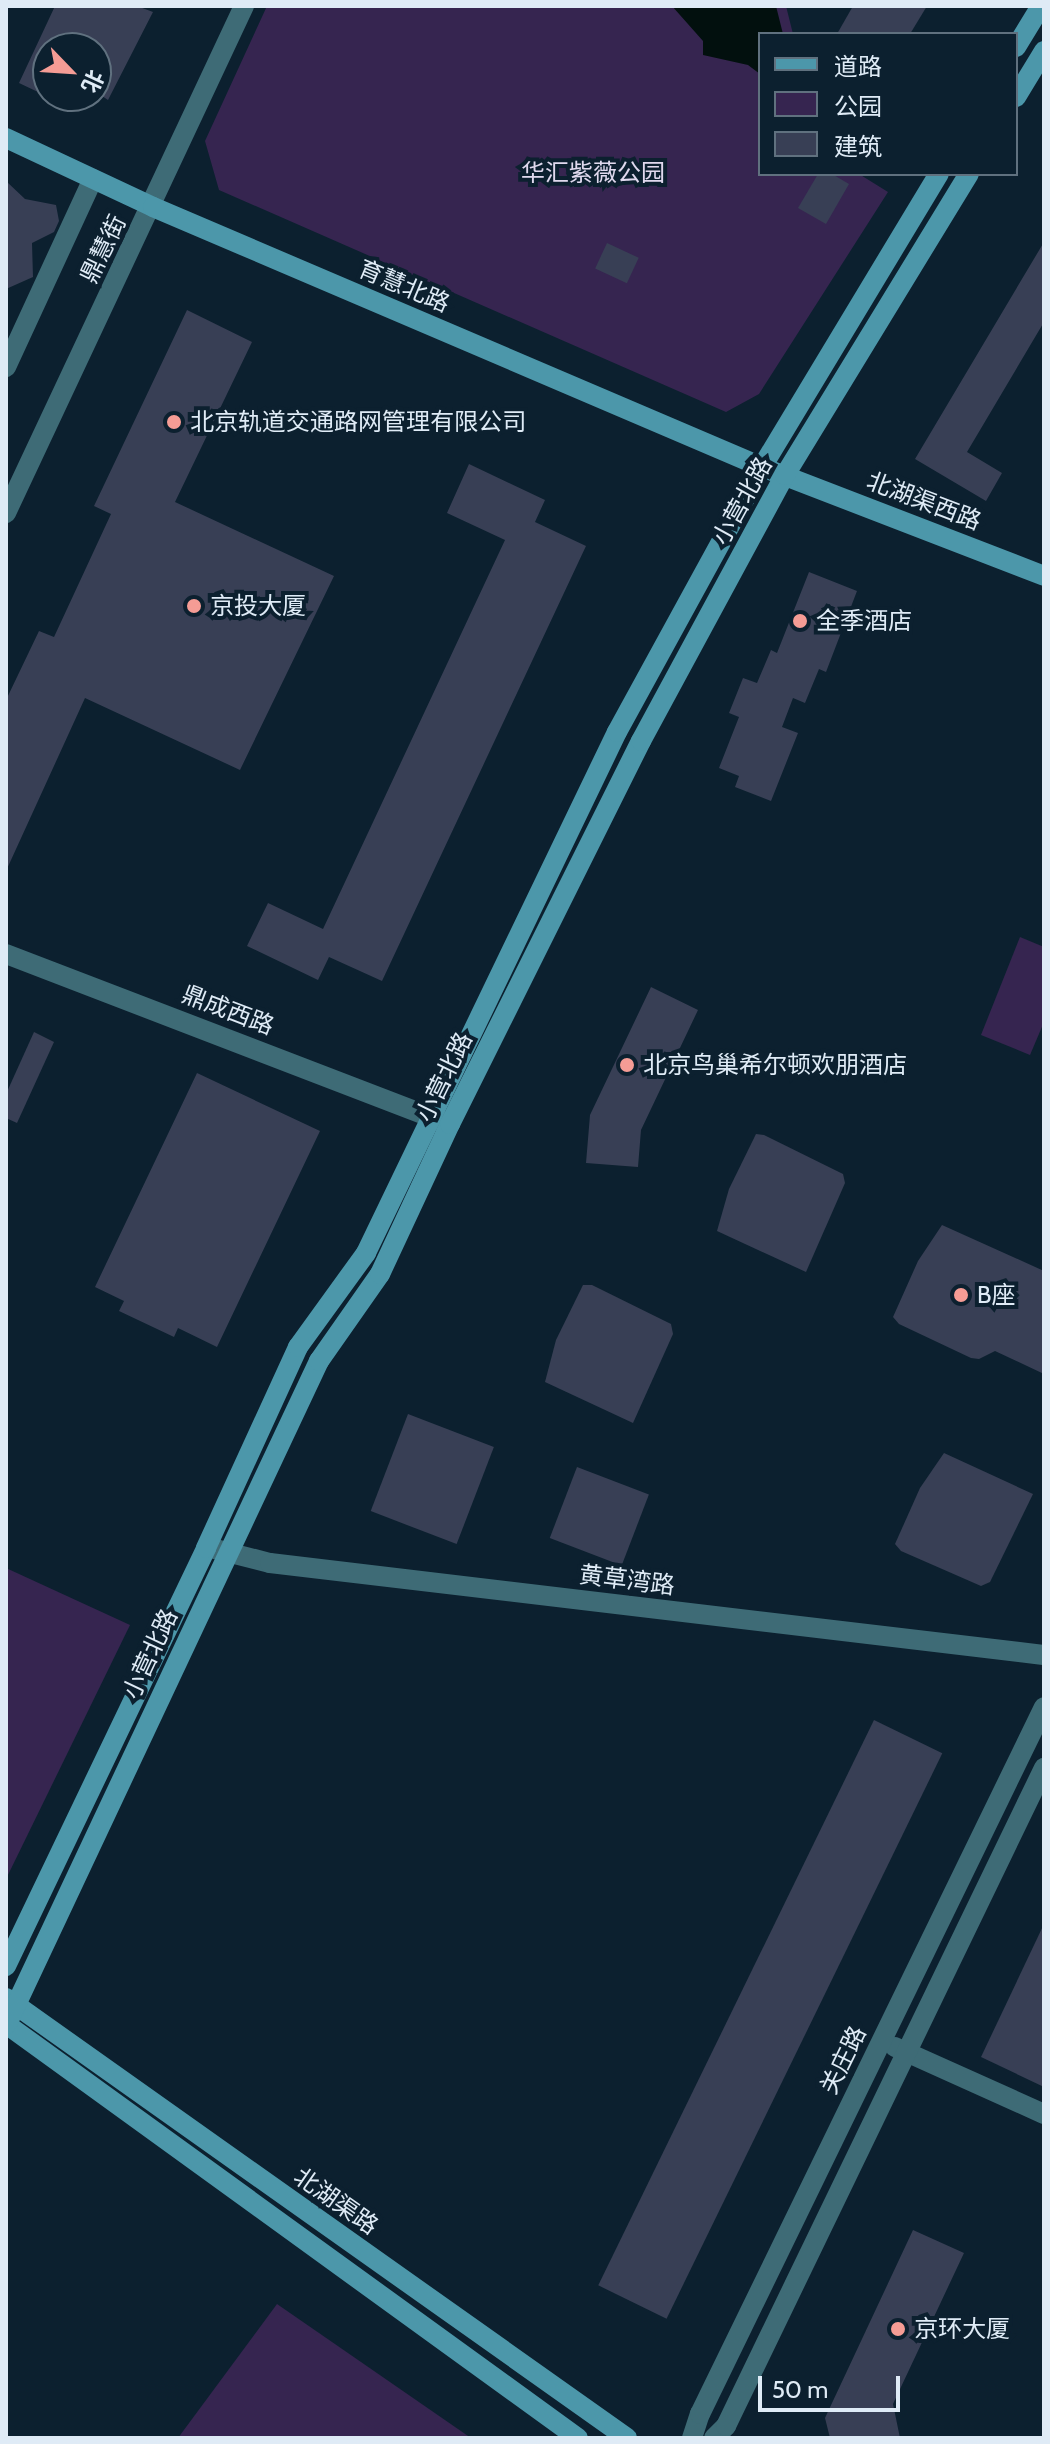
<!DOCTYPE html>
<html>
<head>
<meta charset="utf-8">
<style>
  body { margin:0 }
  #map { position:relative; width:1050px; height:2444px; overflow:hidden; background:#0c202f; font-family:Cabin,"Noto Sans SC",sans-serif }
  div>[style] { position:absolute }
  .green>* { inset:0; background:#362550 }
  .water>* { inset:0; background:#02100e }
  .building>* { inset:0; background:#383f55; transform-origin:0 0 }
  .street>* { height:20px; margin:-10px; padding:0 10px; transform-origin:10px; border-radius:10px; background:#3e6b76 }
  .secondary>* { height:20px; margin:-10px; padding:0 10px; transform-origin:10px; border-radius:10px; background:#4c97aa }
  .dots>* { width:22px; height:22px; translate:-50% -50%; box-sizing:border-box; border:4px solid #0c202f; border-radius:50% }
  span { translate:-50% -50%; white-space:nowrap; text-align:center; line-height:1.15; -webkit-text-stroke:8px #0c202f; paint-order:stroke }
  .park-label { font-size:24px; color:#e0d9ee }
  .street-label { font-size:24px; color:#dfebf6 }
  .poi-label { font-size:24px; color:#dfebf6 }
  .left { translate:0 -50%; text-align:left }
  .frame { position:absolute; inset:0; border:8px solid #dfebf6; pointer-events:none }
  .legend { position:absolute; left:758px; top:32px; width:260px; height:144px; box-sizing:border-box; background:#0c202f; border:2px solid #60717f; margin:0; padding:10px 14px; list-style:none; font-size:24px; color:#dfebf6 }
  .legend li { display:flex; align-items:center; gap:16px; height:40px }
  .legend b { width:40px; border:2px solid #60717f }
  .north { position:absolute; left:32px; top:32px; width:80px; height:80px; box-sizing:border-box; background:#0c202f; border:2px solid #60717f; border-radius:50%; rotate:115deg; font-size:22px; font-weight:700; line-height:32px; text-align:center; color:#dfebf6 }
  .north::after { content:''; display:block; margin:auto; width:28px; height:36px; background:#f59c95; clip-path:polygon(50% 0,100% 100%,50% 72%,0 100%) }
  .scale { position:absolute; left:758px; top:2376px; width:142px; height:36px; box-sizing:border-box; border:4px solid #dfebf6; border-top:0; padding-left:10px; font-size:24px; line-height:28px; white-space:nowrap; color:#dfebf6; -webkit-text-stroke:6px #0c202f; paint-order:stroke }
</style>
</head>
<body>
<div id="map">
  <div class="green">
    <div style="clip-path:polygon(267px 6px,786px 6px,793px 34px,760px 34px,760px 174px,859px 174px,888px 192px,759px 394px,726px 412px,219px 190px,205px 141px)"></div>
    <div style="clip-path:polygon(1020px 937px,1044px 947px,1044px 1022px,1030px 1055px,981px 1035px)"></div>
    <div style="clip-path:polygon(6px 1568px,130px 1625px,6px 1879px)"></div>
    <div style="clip-path:polygon(277px 2304px,471px 2438px,178px 2438px)"></div>
  </div>
  <div class="water">
    <div style="clip-path:polygon(672px 6px,776px 6px,783px 34px,760px 34px,760px 74px,748px 65px,703px 55px,703px 41px)"></div>
  </div>
  <div class="building">
    <div style="clip-path:polygon(55px 6px,137px 6px,153px 12px,108px 100px,96px 92px,96px 48px,48px 48px,48px 70px,38px 92px,19px 83px)"></div>
    <div style="clip-path:polygon(853px 6px,927px 6px,910px 34px,837px 34px)"></div>
    <div style="clip-path:polygon(818px 174px,832px 174px,849px 184px,826px 224px,798px 208px)"></div>
    <div style="clip-path:polygon(6px 181px,25px 199px,56px 205px,59px 221px,54px 232px,32px 243px,33px 277px,6px 289px)"></div>
    <div style="clip-path:polygon(1044px 242px,1044px 322px,967px 452px,1002px 473px,986px 501px,915px 459px)"></div>
    <div style="left:607px;top:243px;width:35px;height:28px;rotate:25deg"></div>
    <div style="clip-path:polygon(187px 310px,252px 342px,175px 502px,334px 576px,240px 770px,85px 698px,6px 871px,6px 700px,39px 631px,54px 637px,111px 514px,94px 506px)"></div>
    <div style="clip-path:polygon(469px 464px,545px 500px,535px 522px,586px 546px,382px 981px,329px 957px,318px 980px,247px 946px,268px 903px,323px 929px,505px 540px,447px 513px)"></div>
    <div style="clip-path:polygon(809px 572px,857px 591px,826px 672px,819px 669px,805px 703px,793px 698px,782px 727px,798px 733px,771px 801px,735px 787px,739px 776px,719px 768px,739px 717px,729px 713px,743px 678px,757px 683px,771px 650px,777px 653px)"></div>
    <div style="clip-path:polygon(651px 987px,698px 1010px,641px 1130px,638px 1167px,586px 1163px,590px 1115px)"></div>
    <div style="clip-path:polygon(34px 1032px,54px 1042px,17px 1123px,6px 1118px,6px 1094px)"></div>
    <div style="clip-path:polygon(197px 1073px,320px 1131px,217px 1347px,178px 1328px,174px 1337px,119px 1311px,124px 1301px,95px 1287px)"></div>
    <div style="clip-path:polygon(756px 1134px,764px 1135px,843px 1174px,845px 1183px,806px 1272px,717px 1231px,729px 1189px)"></div>
    <div style="clip-path:polygon(942px 1225px,1044px 1271px,1044px 1374px,995px 1351px,979px 1359px,971px 1358px,899px 1324px,893px 1317px,918px 1261px)"></div>
    <div style="clip-path:polygon(583px 1285px,592px 1285px,671px 1324px,673px 1334px,633px 1423px,545px 1382px,556px 1340px)"></div>
    <div style="left:408px;top:1414px;width:92px;height:104px;rotate:21deg"></div>
    <div style="clip-path:polygon(944px 1453px,1033px 1494px,990px 1582px,981px 1586px,901px 1551px,895px 1544px,920px 1488px)"></div>
    <div style="left:577px;top:1467px;width:77px;height:76px;rotate:21deg"></div>
    <div style="left:874px;top:1720px;width:76px;height:629px;rotate:26deg"></div>
    <div style="clip-path:polygon(1044px 1924px,1044px 2087px,981px 2057px)"></div>
    <div style="clip-path:polygon(913px 2230px,964px 2253px,893px 2404px,900px 2438px,830px 2438px,825px 2418px)"></div>
  </div>
  <div class="street">
    <div style="left:6px;top:367px;width:207px;rotate:-65.2deg"></div>
    <div style="left:6px;top:513px;width:560px;rotate:-64.85deg"></div>
    <div style="left:6px;top:954px;width:471px;rotate:21deg"></div>
    <div style="left:215px;top:1549px;width:57px;rotate:14.3deg"></div>
    <div style="left:270px;top:1563px;width:779px;rotate:6.78deg"></div>
    <div style="left:895px;top:2047px;width:163px;rotate:24.2deg"></div>
    <div style="left:692px;top:2438px;width:25px;rotate:-72deg"></div>
    <div style="left:700px;top:2414px;width:786px;rotate:-64.05deg"></div>
    <div style="left:714px;top:2438px;width:17px;rotate:-45deg"></div>
    <div style="left:726px;top:2426px;width:731px;rotate:-64.21deg"></div>
  </div>
  <div class="secondary">
    <div style="left:1016px;top:47px;width:48px;rotate:-58.6deg"></div>
    <div style="left:1016px;top:97px;width:54px;rotate:-58.7deg"></div>
    <div style="left:6px;top:138px;width:162px;rotate:25.1deg"></div>
    <div style="left:153px;top:207px;width:662px;rotate:23.12deg"></div>
    <div style="left:762px;top:467px;width:302px;rotate:21.1deg"></div>
    <div style="left:6px;top:1966px;width:463px;rotate:-64.4deg"></div>
    <div style="left:206px;top:1548px;width:221px;rotate:-65.4deg"></div>
    <div style="left:298px;top:1347px;width:116px;rotate:-54.1deg"></div>
    <div style="left:366px;top:1253px;width:578px;rotate:-64.28deg"></div>
    <div style="left:617px;top:732px;width:302px;rotate:-61.3deg"></div>
    <div style="left:762px;top:467px;width:342px;rotate:-58.9deg"></div>
    <div style="left:6px;top:1998px;width:761px;rotate:35.32deg"></div>
    <div style="left:6px;top:2024px;width:706px;rotate:35.9deg"></div>
    <div style="left:7px;top:2024px;width:733px;rotate:-64.8deg"></div>
    <div style="left:319px;top:1361px;width:106px;rotate:-55deg"></div>
    <div style="left:380px;top:1274px;width:166px;rotate:-65deg"></div>
    <div style="left:450px;top:1124px;width:428px;rotate:-63.5deg"></div>
    <div style="left:641px;top:741px;width:302px;rotate:-61.6deg"></div>
    <div style="left:785px;top:475px;width:353px;rotate:-58.6deg"></div>
  </div>
  <div class="dots">
    <div style="left:174px;top:422px;background:#f59c95"></div>
    <div style="left:194px;top:606px;background:#f59c95"></div>
    <div style="left:800px;top:621px;background:#f59c95"></div>
    <div style="left:627px;top:1065px;background:#f59c95"></div>
    <div style="left:961px;top:1295px;background:#f59c95"></div>
    <div style="left:898px;top:2329px;background:#f59c95"></div>
  </div>
  <div class="park-label">
    <span style="left:593px;top:173px">华汇紫薇公园</span>
  </div>
  <div class="street-label">
    <span style="left:103px;top:249px;rotate:-64deg">鼎慧街</span>
    <span style="left:404px;top:286px;rotate:23deg">育慧北路</span>
    <span style="left:742px;top:501px;rotate:-61deg">小营北路</span>
    <span style="left:924px;top:501px;rotate:21deg">北湖渠西路</span>
    <span style="left:228px;top:1010px;rotate:21deg">鼎成西路</span>
    <span style="left:444px;top:1077px;rotate:-64deg">小营北路</span>
    <span style="left:627px;top:1580px;rotate:7deg">黄草湾路</span>
    <span style="left:150px;top:1654px;rotate:-65deg">小营北路</span>
    <span style="left:843px;top:2060px;rotate:-64deg">关庄路</span>
    <span style="left:336px;top:2201px;rotate:35deg">北湖渠路</span>
  </div>
  <div class="poi-label">
    <span class="left" style="left:190px;top:422px">北京轨道交通路网管理有限公司</span>
    <span class="left" style="left:210px;top:606px">京投大厦</span>
    <span class="left" style="left:816px;top:621px">全季酒店</span>
    <span class="left" style="left:643px;top:1065px">北京鸟巢希尔顿欢朋酒店</span>
    <span class="left" style="left:977px;top:1295px">B座</span>
    <span class="left" style="left:914px;top:2329px">京环大厦</span>
  </div>
  <div class="frame"></div>
  <ul class="legend">
  <li><b style="height:10px;background:#4c97aa"></b>道路</li>
  <li><b style="height:22px;background:#362550"></b>公园</li>
  <li><b style="height:22px;background:#383f55"></b>建筑</li>
  </ul>
  <div class="north">北</div>
  <div class="scale">50 m</div>
</div>
</body>
</html>
